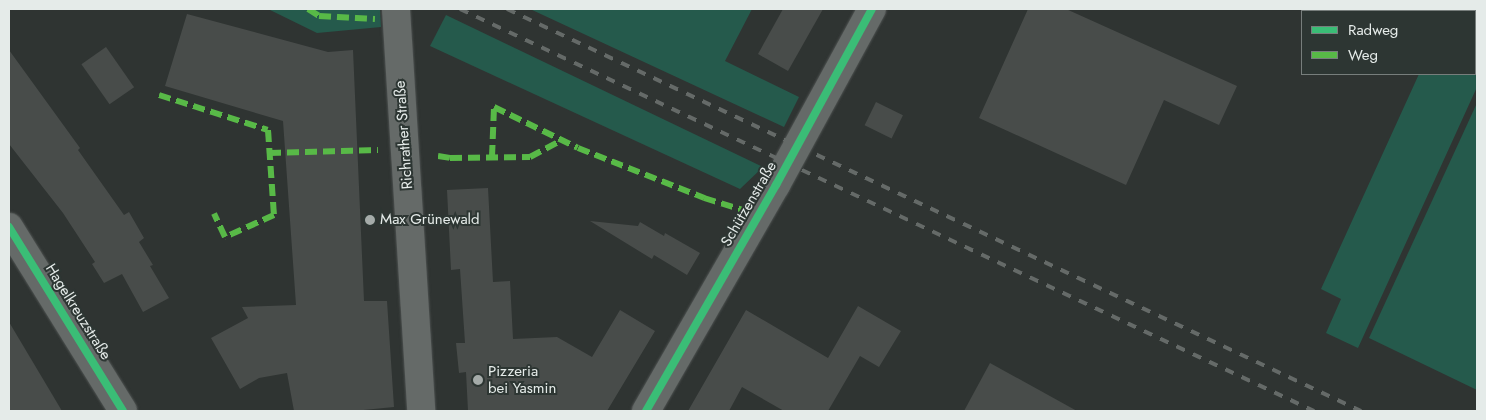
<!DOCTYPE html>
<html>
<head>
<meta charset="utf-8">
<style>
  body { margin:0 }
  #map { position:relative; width:1486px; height:420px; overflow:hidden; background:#2f3432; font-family:Jost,sans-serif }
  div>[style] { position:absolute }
  .green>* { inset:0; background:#255a4c }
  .building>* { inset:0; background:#484c4a; transform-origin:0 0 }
  .roads { filter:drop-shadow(0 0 1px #4d5150) drop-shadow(0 0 1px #4d5150) }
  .minor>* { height:28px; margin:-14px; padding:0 14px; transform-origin:14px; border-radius:14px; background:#656a68 }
  .secondary>* { height:28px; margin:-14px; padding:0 14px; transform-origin:14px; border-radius:14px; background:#656a68 }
  .rail>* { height:4px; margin-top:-2px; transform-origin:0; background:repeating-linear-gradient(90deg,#656a68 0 9px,transparent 0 18px) }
  .quiet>* { height:6px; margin-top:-3px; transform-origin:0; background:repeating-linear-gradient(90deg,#58b947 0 12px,transparent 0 18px) }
  .cycleway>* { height:8px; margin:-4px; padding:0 4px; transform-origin:4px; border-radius:4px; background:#3abd76 }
  .dots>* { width:14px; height:14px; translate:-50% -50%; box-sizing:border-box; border:2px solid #2d3633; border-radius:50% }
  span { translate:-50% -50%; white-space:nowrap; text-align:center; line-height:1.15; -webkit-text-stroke:4px #2d3633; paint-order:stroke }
  .street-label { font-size:15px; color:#e5ebe9 }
  .poi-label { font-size:15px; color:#e5ebe9 }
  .left { translate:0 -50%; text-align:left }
  .frame { position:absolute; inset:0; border:10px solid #e5ebe9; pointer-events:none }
  .legend { position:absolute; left:1301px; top:10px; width:175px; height:65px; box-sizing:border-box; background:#2d3633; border:1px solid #777e7c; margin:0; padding:6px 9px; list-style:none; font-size:15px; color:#e5ebe9 }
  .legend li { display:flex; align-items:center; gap:10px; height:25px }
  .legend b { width:25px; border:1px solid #777e7c }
</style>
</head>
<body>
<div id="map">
  <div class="green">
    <div style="clip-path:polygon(268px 9px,380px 9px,381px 27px,317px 33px)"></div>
    <div style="clip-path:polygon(530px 9px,752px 9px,725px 61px,799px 97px,784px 127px)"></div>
    <div style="clip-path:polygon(446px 15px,763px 167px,740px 189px,430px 46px)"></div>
    <div style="clip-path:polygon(1475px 60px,1477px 61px,1477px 87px,1358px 348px,1326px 333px,1341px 299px,1321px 289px,1419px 74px,1475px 74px)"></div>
    <div style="clip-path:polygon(1477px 103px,1477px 390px,1369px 338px)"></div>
  </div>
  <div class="building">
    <div style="clip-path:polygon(783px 9px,823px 9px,788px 71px,758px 54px)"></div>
    <div style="clip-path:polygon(1028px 9px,1066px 9px,1237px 86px,1219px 125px,1164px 100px,1126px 185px,979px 118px)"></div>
    <div style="clip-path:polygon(187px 14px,328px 52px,353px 50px,364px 301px,387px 301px,394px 407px,353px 411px,294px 411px,287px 373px,259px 378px,240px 389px,211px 338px,248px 318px,242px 307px,296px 305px,283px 121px,165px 86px)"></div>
    <div style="left:106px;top:47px;width:49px;height:30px;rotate:55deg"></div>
    <div style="clip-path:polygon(9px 50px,80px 148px,78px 150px,124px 215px,129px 212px,144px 238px,139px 242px,153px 265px,150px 266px,169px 298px,143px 312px,122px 274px,104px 283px,92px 264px,95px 262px,63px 213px,9px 144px)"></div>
    <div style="left:876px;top:102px;width:30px;height:26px;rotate:26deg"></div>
    <div style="clip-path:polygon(488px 188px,493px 282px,510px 281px,513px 339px,557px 337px,592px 357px,620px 310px,655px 331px,607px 411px,468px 411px,466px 372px,459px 373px,456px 343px,465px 343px,460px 269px,451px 270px,447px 190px)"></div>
    <div style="clip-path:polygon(590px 221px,638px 226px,640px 222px,664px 236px,665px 233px,700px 253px,687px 275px,654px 255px,652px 259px)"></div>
    <div style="clip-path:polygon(858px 306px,901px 331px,879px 367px,860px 356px,828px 411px,784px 411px,742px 387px,729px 411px,688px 411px,746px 310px,828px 358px)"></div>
    <div style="clip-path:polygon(9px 322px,62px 411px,9px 411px)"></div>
    <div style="clip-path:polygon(990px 363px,1077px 411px,964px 411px)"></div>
  </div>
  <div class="roads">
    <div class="minor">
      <div style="left:1382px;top:9px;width:6px;rotate:18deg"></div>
      <div style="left:1475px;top:46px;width:2px;rotate:27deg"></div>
      <div style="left:9px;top:227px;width:216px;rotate:58.2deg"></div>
      <div style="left:646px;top:411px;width:261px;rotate:-60.1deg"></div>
      <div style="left:776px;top:185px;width:200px;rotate:-61.4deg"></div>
    </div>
    <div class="secondary">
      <div style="left:396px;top:9px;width:403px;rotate:86.4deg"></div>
    </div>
  </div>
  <div class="rail">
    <div style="left:460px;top:9px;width:944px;rotate:25.21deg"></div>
    <div style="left:507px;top:9px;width:944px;rotate:25.21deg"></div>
  </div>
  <div class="quiet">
    <div style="left:308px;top:9px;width:13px;rotate:32deg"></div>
    <div style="left:319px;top:16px;width:56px;rotate:3.1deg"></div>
    <div style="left:159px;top:95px;width:114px;rotate:17.8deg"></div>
    <div style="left:268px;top:130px;width:85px;rotate:86deg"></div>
    <div style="left:274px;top:215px;width:54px;rotate:155.8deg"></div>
    <div style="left:225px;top:237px;width:26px;rotate:-115deg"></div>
    <div style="left:269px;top:153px;width:109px;rotate:-1.6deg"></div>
    <div style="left:438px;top:156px;width:12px;rotate:9deg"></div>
    <div style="left:450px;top:158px;width:80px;rotate:-0.7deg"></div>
    <div style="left:530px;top:157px;width:36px;rotate:-28deg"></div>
    <div style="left:492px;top:157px;width:50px;rotate:-87.7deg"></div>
    <div style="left:494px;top:107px;width:93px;rotate:26deg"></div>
    <div style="left:578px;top:148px;width:136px;rotate:21.6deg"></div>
    <div style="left:704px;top:198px;width:41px;rotate:17.1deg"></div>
  </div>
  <div class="cycleway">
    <div style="left:9px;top:227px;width:216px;rotate:58.2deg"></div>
    <div style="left:646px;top:411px;width:261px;rotate:-60.1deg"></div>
    <div style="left:776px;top:185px;width:200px;rotate:-61.4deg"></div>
  </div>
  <div class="dots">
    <div style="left:370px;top:220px;background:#a5aba9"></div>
    <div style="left:478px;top:380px;background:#a5aba9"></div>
  </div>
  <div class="street-label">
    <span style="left:404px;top:135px;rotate:-94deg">Richrather Straße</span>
    <span style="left:749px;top:204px;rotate:-60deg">Schützenstraße</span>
    <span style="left:78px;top:312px;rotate:58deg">Hagelkreuzstraße</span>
  </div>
  <div class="poi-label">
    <span class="left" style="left:380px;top:220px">Max Grünewald</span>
    <span class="left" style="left:488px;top:380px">Pizzeria<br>bei Yasmin</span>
  </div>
  <div class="frame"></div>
  <ul class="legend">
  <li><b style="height:6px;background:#3abd76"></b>Radweg</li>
  <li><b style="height:6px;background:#58b947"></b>Weg</li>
  </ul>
</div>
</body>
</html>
